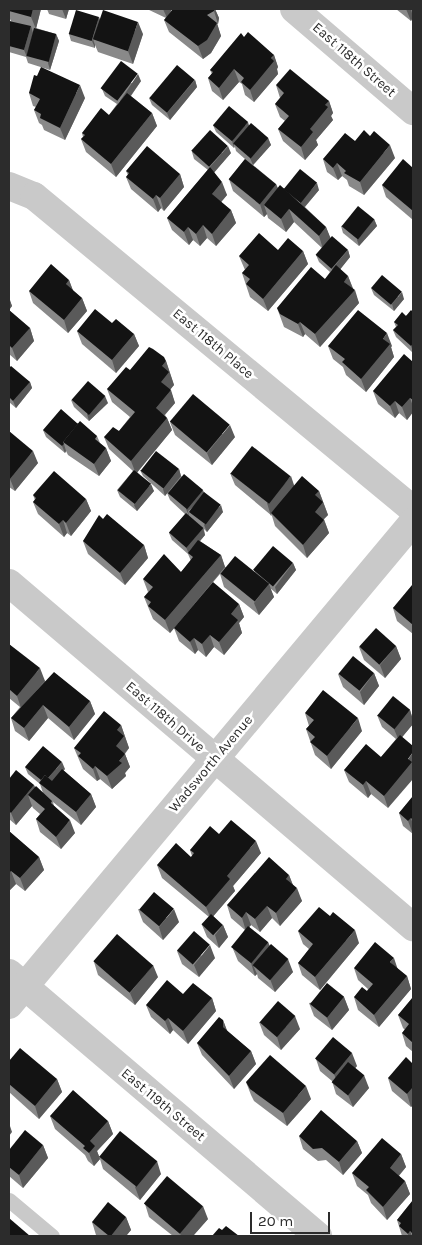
<!DOCTYPE html>
<html>
<head>
<meta charset="utf-8">
<style>
  body { margin:0 }
  #map { position:relative; width:422px; height:1245px; overflow:hidden; background:#fff; font-family:Karla,sans-serif }
  div>[style] { position:absolute }
  .lane>* { height:15px; margin:-7.5px; padding:0 7.5px; transform-origin:7.5px; border-radius:7.5px; background:#c9c9c9 }
  .street>* { height:28px; margin:-14px; padding:0 14px; transform-origin:14px; border-radius:14px; background:#c9c9c9 }
  .wall>* { inset:0; background:#898989 }
  .shaded-wall>* { inset:0; background:#5a5a5a }
  .building>* { inset:0; background:#131313; transform-origin:0 0 }
  span { translate:-50% -50%; white-space:nowrap; text-align:center; line-height:1.15; -webkit-text-stroke:5px #fff; paint-order:stroke }
  .street-label { font-size:14px; color:#2c2c2c }
  .frame { position:absolute; inset:0; border:10px solid #2c2c2c; pointer-events:none }
  .scale { position:absolute; left:250px; top:1212px; width:80px; height:22px; box-sizing:border-box; border:2px solid #2c2c2c; border-top:0; padding-left:6px; font-size:15px; line-height:18px; white-space:nowrap; color:#2c2c2c; -webkit-text-stroke:4px #fff; paint-order:stroke }
</style>
</head>
<body>
<div id="map">
  <div class="lane">
    <div style="left:9px;top:1200px;width:56px;rotate:39.9deg"></div>
  </div>
  <div class="street">
    <div style="left:294px;top:9px;width:157px;rotate:40.6deg"></div>
    <div style="left:9px;top:186px;width:27px;rotate:22deg"></div>
    <div style="left:34px;top:196px;width:492px;rotate:39.6deg"></div>
    <div style="left:9px;top:583px;width:531px;rotate:40.41deg"></div>
    <div style="left:9px;top:973px;width:406px;rotate:40.4deg"></div>
    <div style="left:9px;top:1005px;width:630px;rotate:-50.09deg"></div>
  </div>
  <div class="wall">
    <div style="clip-path:polygon(9px 9px,41px 9px,36px 28px,56px 34px,59px 41px,50px 70px,28px 63px,26px 57px,9px 52px,9px 21px,11px 21px,10px 19px,9px 19px)"></div>
    <div style="clip-path:polygon(47px 9px,69px 9px,66px 19px,49px 14px)"></div>
    <div style="clip-path:polygon(147px 9px,172px 9px,170px 13px,173px 9px,215px 9px,219px 18px,218px 24px,217px 24px,221px 36px,211px 53px,203px 59px,169px 32px,164px 20px,166px 18px)"></div>
    <div style="clip-path:polygon(396px 9px,413px 9px,413px 17px,411px 21px)"></div>
    <div style="clip-path:polygon(99px 17px,100px 20px,143px 34px,133px 64px,98px 52px,95px 45px,95px 48px,71px 41px,69px 34px)"></div>
    <div style="clip-path:polygon(244px 37px,274px 55px,278px 67px,277px 69px,278px 74px,254px 102px,245px 95px,242px 84px,239px 82px,223px 100px,212px 91px,208px 78px,212px 74px,210px 70px)"></div>
    <div style="clip-path:polygon(37px 76px,85px 98px,65px 140px,44px 130px,42px 125px,39px 123px,34px 110px,36px 107px,33px 106px,29px 93px)"></div>
    <div style="clip-path:polygon(195px 80px,197px 87px,170px 120px,152px 105px,149px 98px)"></div>
    <div style="clip-path:polygon(141px 81px,131px 96px,152px 113px,157px 126px,116px 177px,86px 152px,81px 139px,83px 137px,82px 133px,109px 115px,117px 104px,105px 96px,102px 89px)"></div>
    <div style="clip-path:polygon(276px 85px,329px 101px,333px 113px,331px 116px,333px 120px,316px 140px,318px 145px,305px 160px,283px 141px,278px 129px,285px 121px,280px 117px,275px 104px,280px 98px)"></div>
    <div style="clip-path:polygon(213px 125px,249px 126px,268px 138px,271px 145px,253px 165px,276px 184px,278px 188px,319px 190px,305px 207px,326px 227px,330px 238px,348px 250px,350px 257px,340px 269px,348px 276px,359px 303px,320px 347px,305px 334px,303px 337px,284px 327px,277px 308px,325px 279px,330px 272px,319px 262px,316px 255px,322px 248px,294px 222px,286px 232px,268px 218px,267px 214px,264px 217px,233px 191px,229px 179px,245px 159px,236px 151px,235px 147px,234px 148px,216px 132px)"></div>
    <div style="clip-path:polygon(355px 141px,395px 158px,364px 195px,349px 186px,347px 180px,342px 176px,338px 180px,327px 172px,323px 159px)"></div>
    <div style="clip-path:polygon(192px 152px,231px 153px,214px 172px,227px 195px,221px 202px,231px 210px,236px 223px,216px 246px,207px 238px,200px 246px,193px 240px,189px 245px,172px 230px,167px 218px,208px 170px,194px 159px)"></div>
    <div style="clip-path:polygon(413px 168px,413px 220px,386px 197px,382px 185px)"></div>
    <div style="clip-path:polygon(126px 171px,180px 174px,184px 187px,164px 211px,161px 208px,158px 212px,131px 189px,126px 177px,128px 175px)"></div>
    <div style="clip-path:polygon(374px 219px,377px 226px,359px 246px,343px 233px,341px 226px)"></div>
    <div style="clip-path:polygon(278px 250px,303px 251px,308px 264px,268px 311px,250px 297px,242px 273px,245px 270px,239px 256px)"></div>
    <div style="clip-path:polygon(69px 280px,73px 291px,82px 298px,87px 311px,68px 333px,33px 303px,29px 291px)"></div>
    <div style="clip-path:polygon(371px 288px,404px 299px,394px 311px,374px 295px)"></div>
    <div style="clip-path:polygon(9px 299px,12px 306px,9px 310px,30px 328px,34px 341px,17px 361px,9px 354px)"></div>
    <div style="clip-path:polygon(413px 312px,413px 353px,396px 337px,393px 330px,396px 327px,394px 322px)"></div>
    <div style="clip-path:polygon(112px 323px,134px 334px,139px 346px,116px 373px,82px 344px,77px 331px)"></div>
    <div style="clip-path:polygon(328px 346px,392px 346px,391px 347px,394px 357px,366px 392px,346px 375px,343px 367px,333px 359px)"></div>
    <div style="clip-path:polygon(166px 361px,174px 385px,170px 389px,175px 403px,165px 415px,167px 418px,172px 430px,137px 472px,154px 491px,137px 511px,120px 497px,117px 490px,133px 471px,109px 449px,104px 437px,119px 431px,130px 417px,112px 402px,107px 389px,130px 370px)"></div>
    <div style="clip-path:polygon(413px 362px,413px 412px,407px 420px,399px 413px,395px 418px,378px 404px,373px 391px)"></div>
    <div style="clip-path:polygon(9px 368px,30px 382px,32px 388px,16px 408px,9px 402px)"></div>
    <div style="clip-path:polygon(71px 400px,108px 403px,89px 421px,74px 407px)"></div>
    <div style="clip-path:polygon(170px 422px,235px 437px,212px 465px,175px 435px)"></div>
    <div style="clip-path:polygon(78px 423px,97px 436px,100px 443px,106px 448px,111px 461px,99px 476px,68px 455px,66px 451px,65px 453px,46px 437px,43px 430px)"></div>
    <div style="clip-path:polygon(9px 431px,38px 463px,15px 491px,9px 487px)"></div>
    <div style="clip-path:polygon(179px 469px,181px 476px,204px 492px,223px 512px,207px 532px,204px 529px,205px 535px,200px 541px,221px 555px,225px 567px,255px 572px,254px 570px,293px 563px,296px 570px,277px 594px,270px 588px,274px 597px,259px 615px,224px 587px,220px 574px,170px 633px,153px 619px,144px 597px,148px 592px,143px 579px,181px 572px,191px 561px,188px 554px,172px 540px,169px 533px,185px 514px,170px 500px,167px 493px,165px 496px,143px 476px,140px 470px)"></div>
    <div style="clip-path:polygon(230px 473px,319px 491px,328px 515px,324px 519px,329px 533px,307px 558px,275px 526px,272px 516px,235px 485px)"></div>
    <div style="clip-path:polygon(33px 495px,86px 499px,91px 511px,71px 536px,67px 533px,64px 537px,38px 514px,33px 502px,35px 500px)"></div>
    <div style="clip-path:polygon(103px 519px,144px 545px,148px 558px,125px 585px,88px 554px,83px 541px)"></div>
    <div style="clip-path:polygon(413px 584px,413px 634px,397px 621px,393px 608px)"></div>
    <div style="clip-path:polygon(239px 604px,244px 617px,239px 623px,242px 633px,224px 655px,214px 647px,206px 657px,198px 650px,195px 654px,179px 641px,174px 628px)"></div>
    <div style="clip-path:polygon(9px 644px,45px 681px,90px 701px,95px 714px,74px 740px,48px 718px,29px 741px,15px 731px,11px 718px,20px 707px,9px 698px)"></div>
    <div style="clip-path:polygon(396px 646px,401px 659px,385px 678px,364px 660px,359px 647px)"></div>
    <div style="clip-path:polygon(374px 673px,379px 686px,364px 705px,343px 687px,338px 674px)"></div>
    <div style="clip-path:polygon(410px 710px,413px 720px,413px 724px,402px 737px,388px 808px,371px 794px,368px 798px,349px 782px,344px 770px,381px 757px,396px 739px,382px 727px,377px 715px)"></div>
    <div style="clip-path:polygon(305px 713px,362px 731px,331px 769px,315px 755px,306px 729px,309px 726px)"></div>
    <div style="clip-path:polygon(121px 725px,129px 748px,125px 754px,130px 767px,125px 773px,126px 776px,112px 789px,100px 779px,97px 781px,83px 769px,74px 748px)"></div>
    <div style="clip-path:polygon(25px 767px,65px 769px,63px 770px,91px 794px,96px 807px,81px 825px,53px 802px,54px 806px,75px 833px,61px 849px,40px 832px,36px 819px,40px 814px,33px 808px,32px 806px,16px 825px,9px 819px,9px 779px,34px 785px,35px 787px,43px 793px,40px 784px,28px 774px)"></div>
    <div style="clip-path:polygon(413px 796px,413px 834px,403px 826px,399px 813px)"></div>
    <div style="clip-path:polygon(9px 831px,39px 857px,44px 870px,25px 891px,16px 884px,9px 891px)"></div>
    <div style="clip-path:polygon(219px 834px,261px 853px,233px 886px,235px 891px,213px 916px,223px 925px,228px 937px,219px 948px,207px 937px,202px 925px,209px 917px,162px 878px,157px 865px,191px 857px,192px 856px,190px 850px)"></div>
    <div style="clip-path:polygon(289px 875px,293px 885px,302px 901px,280px 926px,272px 918px,260px 932px,251px 925px,249px 927px,268px 942px,270px 946px,293px 972px,275px 992px,258px 978px,257px 974px,255px 976px,238px 961px,233px 949px,245px 930px,231px 918px,227px 905px)"></div>
    <div style="clip-path:polygon(138px 909px,179px 922px,163px 940px,143px 922px)"></div>
    <div style="clip-path:polygon(298px 931px,359px 943px,320px 990px,302px 975px,298px 963px,309px 949px,303px 944px)"></div>
    <div style="clip-path:polygon(177px 951px,215px 958px,199px 977px,182px 964px)"></div>
    <div style="clip-path:polygon(94px 962px,158px 977px,135px 1005px,98px 975px)"></div>
    <div style="clip-path:polygon(354px 968px,397px 968px,407px 976px,411px 989px,379px 1027px,358px 1010px,354px 997px,367px 991px,368px 989px,358px 980px)"></div>
    <div style="clip-path:polygon(183px 994px,212px 998px,216px 1011px,188px 1044px,173px 1030px,170px 1034px,151px 1017px,146px 1005px)"></div>
    <div style="clip-path:polygon(344px 997px,349px 1010px,332px 1030px,314px 1016px,309px 1003px)"></div>
    <div style="clip-path:polygon(413px 997px,413px 1052px,406px 1046px,402px 1033px,405px 1030px,403px 1028px,398px 1015px)"></div>
    <div style="clip-path:polygon(223px 1020px,227px 1031px,251px 1051px,256px 1064px,234px 1089px,202px 1055px,197px 1043px)"></div>
    <div style="clip-path:polygon(259px 1022px,300px 1029px,281px 1050px,264px 1035px)"></div>
    <div style="clip-path:polygon(316px 1059px,357px 1066px,355px 1068px,369px 1088px,353px 1107px,336px 1094px,332px 1081px,320px 1071px)"></div>
    <div style="clip-path:polygon(9px 1061px,57px 1079px,62px 1092px,39px 1119px,9px 1092px)"></div>
    <div style="clip-path:polygon(413px 1064px,413px 1105px,411px 1107px,392px 1091px,388px 1078px)"></div>
    <div style="clip-path:polygon(246px 1082px,311px 1099px,287px 1126px,254px 1101px,251px 1095px)"></div>
    <div style="clip-path:polygon(50px 1116px,108px 1121px,113px 1134px,97px 1151px,99px 1156px,161px 1174px,140px 1200px,103px 1169px,100px 1159px,94px 1166px,88px 1161px,85px 1155px,55px 1129px)"></div>
    <div style="clip-path:polygon(299px 1136px,357px 1141px,362px 1153px,343px 1175px,326px 1160px,318px 1161px,303px 1149px)"></div>
    <div style="clip-path:polygon(43px 1145px,48px 1158px,23px 1188px,9px 1176px,9px 1150px)"></div>
    <div style="clip-path:polygon(401px 1154px,406px 1167px,399px 1176px,405px 1181px,410px 1194px,387px 1220px,371px 1203px,368px 1195px,357px 1186px,352px 1173px)"></div>
    <div style="clip-path:polygon(413px 1200px,413px 1236px,402px 1236px,397px 1220px)"></div>
    <div style="clip-path:polygon(145px 1204px,208px 1219px,193px 1236px,173px 1236px,149px 1217px)"></div>
    <div style="clip-path:polygon(126px 1217px,131px 1230px,126px 1236px,98px 1236px,96px 1235px,92px 1222px)"></div>
  </div>
  <div class="shaded-wall">
    <div style="clip-path:polygon(33px 9px,41px 9px,36px 29px,31px 17px)"></div>
    <div style="clip-path:polygon(62px 9px,69px 9px,66px 19px)"></div>
    <div style="clip-path:polygon(163px 9px,172px 9px,167px 18px)"></div>
    <div style="clip-path:polygon(210px 9px,215px 9px,219px 18px,218px 24px,214px 11px)"></div>
    <div style="clip-path:polygon(406px 9px,411px 9px,413px 17px,411px 21px)"></div>
    <div style="clip-path:polygon(99px 17px,101px 24px,93px 39px,95px 45px,95px 48px,92px 41px)"></div>
    <div style="clip-path:polygon(138px 22px,143px 34px,133px 64px,128px 51px)"></div>
    <div style="clip-path:polygon(217px 23px,221px 36px,211px 53px,203px 59px,198px 46px)"></div>
    <div style="clip-path:polygon(31px 26px,33px 33px,27px 57px,24px 50px)"></div>
    <div style="clip-path:polygon(56px 34px,59px 41px,50px 70px,48px 63px)"></div>
    <div style="clip-path:polygon(274px 55px,278px 67px,277px 69px,278px 74px,254px 102px,250px 90px)"></div>
    <div style="clip-path:polygon(234px 69px,239px 82px,223px 100px,219px 88px)"></div>
    <div style="clip-path:polygon(138px 74px,141px 81px,122px 108px,120px 101px)"></div>
    <div style="clip-path:polygon(195px 80px,197px 87px,170px 120px,167px 113px)"></div>
    <div style="clip-path:polygon(80px 85px,85px 98px,65px 140px,60px 128px)"></div>
    <div style="clip-path:polygon(329px 101px,333px 113px,331px 116px,333px 120px,316px 140px,318px 145px,305px 160px,301px 147px,310px 129px,325px 105px)"></div>
    <div style="clip-path:polygon(152px 113px,157px 126px,116px 177px,111px 164px)"></div>
    <div style="clip-path:polygon(248px 122px,250px 129px,234px 144px,234px 148px,232px 141px)"></div>
    <div style="clip-path:polygon(268px 138px,271px 145px,253px 165px,250px 158px)"></div>
    <div style="clip-path:polygon(390px 145px,395px 158px,364px 195px,360px 182px)"></div>
    <div style="clip-path:polygon(228px 146px,231px 153px,213px 174px,210px 167px)"></div>
    <div style="clip-path:polygon(337px 163px,342px 176px,338px 180px,333px 168px)"></div>
    <div style="clip-path:polygon(180px 174px,184px 187px,164px 211px,160px 198px)"></div>
    <div style="clip-path:polygon(222px 182px,227px 195px,217px 207px,212px 194px)"></div>
    <div style="clip-path:polygon(317px 183px,319px 190px,302px 210px,300px 203px)"></div>
    <div style="clip-path:polygon(276px 184px,281px 197px,264px 205px,267px 214px,264px 217px,260px 204px)"></div>
    <div style="clip-path:polygon(156px 195px,161px 208px,158px 212px,153px 199px)"></div>
    <div style="clip-path:polygon(289px 209px,294px 222px,286px 232px,281px 219px)"></div>
    <div style="clip-path:polygon(231px 210px,236px 223px,216px 246px,212px 234px)"></div>
    <div style="clip-path:polygon(374px 219px,377px 226px,359px 246px,357px 240px)"></div>
    <div style="clip-path:polygon(203px 225px,207px 238px,200px 246px,196px 234px)"></div>
    <div style="clip-path:polygon(188px 227px,193px 240px,189px 245px,184px 232px)"></div>
    <div style="clip-path:polygon(326px 227px,331px 239px,323px 249px,319px 236px)"></div>
    <div style="clip-path:polygon(348px 250px,350px 257px,335px 276px,332px 269px)"></div>
    <div style="clip-path:polygon(303px 251px,308px 264px,268px 311px,263px 299px)"></div>
    <div style="clip-path:polygon(348px 276px,353px 289px,344px 282px)"></div>
    <div style="clip-path:polygon(69px 280px,74px 293px,66px 284px)"></div>
    <div style="clip-path:polygon(355px 290px,359px 303px,320px 347px,315px 334px)"></div>
    <div style="clip-path:polygon(402px 292px,404px 299px,394px 311px,392px 304px)"></div>
    <div style="clip-path:polygon(82px 298px,87px 311px,68px 333px,64px 320px)"></div>
    <div style="clip-path:polygon(9px 300px,10px 300px,12px 306px,9px 310px)"></div>
    <div style="clip-path:polygon(300px 322px,305px 334px,303px 337px,298px 324px)"></div>
    <div style="clip-path:polygon(30px 328px,34px 341px,17px 361px,12px 348px)"></div>
    <div style="clip-path:polygon(387px 333px,392px 346px,391px 347px,394px 357px,366px 392px,361px 379px,383px 339px)"></div>
    <div style="clip-path:polygon(134px 334px,139px 346px,116px 373px,112px 360px)"></div>
    <div style="clip-path:polygon(413px 344px,413px 352px,411px 346px)"></div>
    <div style="clip-path:polygon(166px 361px,174px 385px,166px 395px,161px 382px,162px 366px)"></div>
    <div style="clip-path:polygon(30px 382px,32px 388px,16px 408px,13px 401px)"></div>
    <div style="clip-path:polygon(171px 390px,175px 403px,160px 420px,156px 408px)"></div>
    <div style="clip-path:polygon(105px 396px,108px 403px,89px 421px,87px 414px)"></div>
    <div style="clip-path:polygon(410px 398px,413px 406px,413px 412px,407px 420px,402px 407px)"></div>
    <div style="clip-path:polygon(395px 401px,399px 413px,395px 418px,390px 406px)"></div>
    <div style="clip-path:polygon(167px 418px,172px 430px,136px 474px,131px 461px)"></div>
    <div style="clip-path:polygon(230px 425px,235px 437px,212px 465px,207px 453px)"></div>
    <div style="clip-path:polygon(64px 444px,66px 451px,65px 453px,62px 446px)"></div>
    <div style="clip-path:polygon(106px 448px,111px 461px,99px 476px,94px 464px)"></div>
    <div style="clip-path:polygon(33px 451px,38px 463px,15px 491px,10px 479px)"></div>
    <div style="clip-path:polygon(179px 469px,181px 476px,165px 496px,163px 489px)"></div>
    <div style="clip-path:polygon(291px 476px,295px 488px,271px 513px,271px 516px,267px 503px)"></div>
    <div style="clip-path:polygon(151px 484px,154px 491px,137px 511px,134px 505px)"></div>
    <div style="clip-path:polygon(203px 490px,205px 497px,188px 511px,189px 515px,189px 516px,186px 509px)"></div>
    <div style="clip-path:polygon(319px 491px,328px 515px,319px 524px,315px 512px,315px 495px)"></div>
    <div style="clip-path:polygon(86px 499px,91px 511px,71px 536px,66px 523px)"></div>
    <div style="clip-path:polygon(221px 505px,223px 512px,207px 532px,204px 525px)"></div>
    <div style="clip-path:polygon(63px 520px,67px 533px,64px 537px,59px 524px)"></div>
    <div style="clip-path:polygon(324px 520px,329px 533px,307px 558px,303px 545px)"></div>
    <div style="clip-path:polygon(203px 528px,205px 535px,189px 554px,186px 547px)"></div>
    <div style="clip-path:polygon(144px 545px,148px 558px,125px 585px,120px 573px)"></div>
    <div style="clip-path:polygon(221px 555px,225px 567px,170px 633px,165px 620px)"></div>
    <div style="clip-path:polygon(293px 563px,296px 570px,277px 594px,275px 587px)"></div>
    <div style="clip-path:polygon(269px 584px,274px 597px,259px 615px,254px 603px)"></div>
    <div style="clip-path:polygon(239px 604px,244px 617px,239px 623px,242px 633px,224px 655px,219px 642px,231px 614px)"></div>
    <div style="clip-path:polygon(210px 635px,214px 647px,206px 657px,202px 644px)"></div>
    <div style="clip-path:polygon(194px 638px,198px 650px,195px 654px,190px 642px)"></div>
    <div style="clip-path:polygon(396px 646px,401px 659px,385px 678px,380px 665px)"></div>
    <div style="clip-path:polygon(40px 668px,45px 681px,21px 708px,17px 696px)"></div>
    <div style="clip-path:polygon(374px 673px,379px 686px,364px 705px,360px 692px)"></div>
    <div style="clip-path:polygon(90px 701px,95px 714px,74px 740px,69px 727px)"></div>
    <div style="clip-path:polygon(43px 705px,48px 718px,29px 741px,24px 728px)"></div>
    <div style="clip-path:polygon(410px 710px,413px 720px,413px 724px,399px 741px,394px 729px)"></div>
    <div style="clip-path:polygon(358px 718px,362px 731px,331px 769px,327px 756px)"></div>
    <div style="clip-path:polygon(121px 725px,129px 748px,120px 759px,116px 746px,117px 730px)"></div>
    <div style="clip-path:polygon(413px 752px,413px 779px,388px 808px,384px 796px)"></div>
    <div style="clip-path:polygon(125px 754px,130px 767px,125px 773px,126px 776px,112px 789px,107px 776px)"></div>
    <div style="clip-path:polygon(62px 762px,65px 769px,47px 789px,44px 783px)"></div>
    <div style="clip-path:polygon(95px 766px,100px 779px,97px 781px,93px 769px)"></div>
    <div style="clip-path:polygon(366px 781px,371px 794px,368px 798px,363px 785px)"></div>
    <div style="clip-path:polygon(34px 785px,39px 798px,28px 795px,32px 806px,16px 825px,11px 813px)"></div>
    <div style="clip-path:polygon(91px 794px,96px 807px,81px 825px,76px 812px)"></div>
    <div style="clip-path:polygon(411px 818px,413px 825px,413px 834px,408px 821px)"></div>
    <div style="clip-path:polygon(70px 820px,75px 833px,61px 849px,56px 837px)"></div>
    <div style="clip-path:polygon(256px 841px,261px 853px,233px 886px,235px 891px,211px 919px,206px 907px,227px 876px)"></div>
    <div style="clip-path:polygon(39px 857px,44px 870px,25px 891px,20px 878px)"></div>
    <div style="clip-path:polygon(11px 871px,16px 884px,9px 891px,9px 873px)"></div>
    <div style="clip-path:polygon(289px 875px,294px 888px,286px 879px)"></div>
    <div style="clip-path:polygon(297px 888px,302px 901px,280px 926px,276px 913px)"></div>
    <div style="clip-path:polygon(267px 906px,272px 918px,260px 932px,255px 919px)"></div>
    <div style="clip-path:polygon(174px 909px,179px 922px,163px 940px,159px 927px)"></div>
    <div style="clip-path:polygon(246px 912px,251px 925px,246px 931px,242px 918px)"></div>
    <div style="clip-path:polygon(223px 925px,228px 937px,219px 948px,215px 935px)"></div>
    <div style="clip-path:polygon(355px 930px,359px 943px,320px 990px,315px 977px)"></div>
    <div style="clip-path:polygon(268px 942px,273px 955px,253px 965px,257px 974px,255px 976px,251px 963px)"></div>
    <div style="clip-path:polygon(210px 945px,215px 958px,199px 977px,194px 965px)"></div>
    <div style="clip-path:polygon(394px 958px,398px 970px,390px 962px)"></div>
    <div style="clip-path:polygon(288px 959px,293px 972px,275px 992px,270px 979px)"></div>
    <div style="clip-path:polygon(153px 965px,158px 977px,135px 1005px,130px 993px)"></div>
    <div style="clip-path:polygon(407px 976px,411px 989px,379px 1027px,374px 1015px)"></div>
    <div style="clip-path:polygon(344px 997px,349px 1010px,332px 1030px,327px 1018px)"></div>
    <div style="clip-path:polygon(212px 998px,216px 1011px,188px 1044px,183px 1031px)"></div>
    <div style="clip-path:polygon(295px 1016px,300px 1029px,281px 1050px,277px 1037px)"></div>
    <div style="clip-path:polygon(168px 1018px,173px 1030px,170px 1034px,165px 1021px)"></div>
    <div style="clip-path:polygon(223px 1020px,228px 1033px,223px 1027px)"></div>
    <div style="clip-path:polygon(251px 1051px,256px 1064px,234px 1089px,229px 1076px)"></div>
    <div style="clip-path:polygon(352px 1053px,357px 1066px,339px 1087px,334px 1074px)"></div>
    <div style="clip-path:polygon(364px 1075px,369px 1088px,353px 1107px,348px 1095px)"></div>
    <div style="clip-path:polygon(57px 1079px,62px 1092px,39px 1119px,35px 1106px)"></div>
    <div style="clip-path:polygon(306px 1086px,311px 1099px,287px 1126px,283px 1113px)"></div>
    <div style="clip-path:polygon(413px 1087px,413px 1105px,411px 1107px,407px 1094px)"></div>
    <div style="clip-path:polygon(108px 1121px,113px 1134px,97px 1151px,100px 1159px,94px 1166px,89px 1153px,90px 1141px)"></div>
    <div style="clip-path:polygon(9px 1123px,12px 1132px,9px 1136px)"></div>
    <div style="clip-path:polygon(357px 1141px,362px 1153px,343px 1175px,339px 1162px)"></div>
    <div style="clip-path:polygon(43px 1145px,48px 1158px,23px 1188px,19px 1175px)"></div>
    <div style="clip-path:polygon(401px 1154px,406px 1167px,394px 1181px,390px 1168px)"></div>
    <div style="clip-path:polygon(157px 1161px,161px 1174px,140px 1200px,135px 1187px)"></div>
    <div style="clip-path:polygon(405px 1181px,410px 1194px,387px 1220px,383px 1207px)"></div>
    <div style="clip-path:polygon(203px 1206px,208px 1219px,193px 1236px,181px 1236px,180px 1233px)"></div>
    <div style="clip-path:polygon(126px 1217px,131px 1230px,126px 1236px,111px 1236px)"></div>
    <div style="clip-path:polygon(410px 1231px,412px 1236px,408px 1236px,408px 1234px)"></div>
  </div>
  <div class="building">
    <div style="clip-path:polygon(9px 9px,33px 9px,31px 17px,9px 11px)"></div>
    <div style="clip-path:polygon(173px 9px,214px 9px,214px 11px,207px 15px,217px 23px,207px 40px,198px 46px,164px 20px)"></div>
    <div style="left:76px;top:10px;width:24px;height:25px;rotate:17deg"></div>
    <div style="left:103px;top:10px;width:37px;height:31px;rotate:19deg"></div>
    <div style="clip-path:polygon(9px 21px,31px 26px,24px 50px,9px 46px)"></div>
    <div style="left:34px;top:28px;width:23px;height:29px;rotate:15deg"></div>
    <div style="clip-path:polygon(248px 32px,274px 55px,271px 58px,274px 61px,250px 90px,241px 82px,244px 78px,234px 69px,219px 88px,208px 78px,213px 72px,210px 70px,241px 33px,244px 37px)"></div>
    <div style="left:121px;top:61px;width:21px;height:34px;rotate:37deg"></div>
    <div style="left:177px;top:65px;width:23px;height:43px;rotate:40deg"></div>
    <div style="clip-path:polygon(41px 67px,80px 85px,60px 128px,40px 118px,41px 114px,34px 110px,40px 99px,29px 93px,34px 75px,37px 76px)"></div>
    <div style="clip-path:polygon(290px 69px,329px 101px,325px 105px,328px 107px,310px 129px,313px 132px,301px 147px,278px 129px,289px 116px,275px 104px,284px 93px,276px 85px)"></div>
    <div style="clip-path:polygon(127px 93px,152px 113px,111px 164px,81px 139px,85px 135px,82px 133px,101px 108px,109px 115px)"></div>
    <div style="left:229px;top:106px;width:25px;height:25px;rotate:40deg"></div>
    <div style="left:251px;top:123px;width:23px;height:27px;rotate:41deg"></div>
    <div style="left:210px;top:130px;width:24px;height:28px;rotate:42deg"></div>
    <div style="clip-path:polygon(364px 130px,370px 136px,374px 131px,390px 145px,360px 182px,344px 173px,346px 171px,337px 163px,333px 168px,323px 159px,345px 133px,355px 141px)"></div>
    <div style="clip-path:polygon(147px 146px,180px 174px,160px 198px,156px 195px,153px 199px,126px 177px,129px 173px,126px 171px)"></div>
    <div style="left:245px;top:159px;width:40px;height:26px;rotate:39deg"></div>
    <div style="clip-path:polygon(403px 159px,413px 168px,413px 211px,382px 185px)"></div>
    <div style="clip-path:polygon(210px 167px,222px 182px,212px 194px,231px 210px,212px 234px,203px 225px,196px 234px,188px 227px,184px 232px,167px 218px)"></div>
    <div style="left:300px;top:169px;width:22px;height:26px;rotate:39deg"></div>
    <div style="clip-path:polygon(280px 185px,326px 227px,319px 236px,289px 209px,281px 219px,264px 205px)"></div>
    <div style="left:358px;top:206px;width:21px;height:26px;rotate:39deg"></div>
    <div style="clip-path:polygon(259px 233px,278px 250px,288px 238px,303px 251px,263px 299px,246px 284px,250px 279px,242px 273px,249px 265px,239px 256px)"></div>
    <div style="left:332px;top:236px;width:21px;height:25px;rotate:41deg"></div>
    <div style="clip-path:polygon(51px 264px,69px 280px,66px 284px,82px 298px,64px 320px,29px 291px)"></div>
    <div style="clip-path:polygon(336px 265px,348px 276px,344px 282px,355px 290px,315px 334px,300px 322px,298px 324px,280px 314px,277px 308px,311px 267px,325px 279px)"></div>
    <div style="left:382px;top:275px;width:26px;height:17px;rotate:40deg"></div>
    <div style="clip-path:polygon(95px 309px,112px 323px,116px 319px,134px 334px,112px 360px,77px 331px)"></div>
    <div style="clip-path:polygon(9px 310px,30px 328px,12px 348px,9px 345px)"></div>
    <div style="clip-path:polygon(358px 310px,387px 333px,383px 339px,390px 344px,361px 379px,342px 362px,345px 359px,328px 346px)"></div>
    <div style="clip-path:polygon(411px 310px,413px 312px,413px 344px,411px 346px,393px 330px,398px 325px,394px 322px,402px 312px,406px 316px)"></div>
    <div style="clip-path:polygon(149px 347px,153px 349px,164px 357px,166px 361px,162px 366px,169px 372px,161px 382px,171px 390px,156px 408px,167px 418px,131px 461px,104px 437px,113px 427px,119px 431px,135px 412px,107px 389px,126px 367px,130px 370px)"></div>
    <div style="clip-path:polygon(404px 354px,413px 362px,413px 400px,410px 398px,402px 407px,395px 401px,390px 406px,373px 391px)"></div>
    <div style="clip-path:polygon(11px 366px,30px 382px,13px 401px,9px 397px,9px 368px)"></div>
    <div style="left:88px;top:381px;width:23px;height:25px;rotate:41deg"></div>
    <div style="left:193px;top:394px;width:48px;height:36px;rotate:40deg"></div>
    <div style="clip-path:polygon(61px 409px,78px 424px,63px 442px,64px 444px,62px 446px,43px 430px)"></div>
    <div style="clip-path:polygon(80px 421px,97px 436px,95px 439px,106px 448px,94px 464px,63px 442px)"></div>
    <div style="clip-path:polygon(9px 431px,33px 451px,10px 479px,9px 478px)"></div>
    <div style="left:252px;top:446px;width:49px;height:35px;rotate:38deg"></div>
    <div style="left:156px;top:451px;width:29px;height:25px;rotate:38deg"></div>
    <div style="left:134px;top:470px;width:22px;height:26px;rotate:39deg"></div>
    <div style="clip-path:polygon(54px 471px,86px 499px,66px 523px,63px 520px,59px 524px,33px 502px,36px 498px,33px 495px)"></div>
    <div style="left:184px;top:474px;width:25px;height:25px;rotate:40deg"></div>
    <div style="clip-path:polygon(302px 476px,319px 491px,315px 495px,323px 502px,315px 512px,324px 520px,303px 545px,271px 513px)"></div>
    <div style="left:204px;top:492px;width:21px;height:25px;rotate:37deg"></div>
    <div style="left:186px;top:513px;width:23px;height:26px;rotate:41deg"></div>
    <div style="clip-path:polygon(107px 514px,144px 545px,120px 573px,83px 541px,99px 515px,103px 519px)"></div>
    <div style="clip-path:polygon(198px 540px,221px 555px,165px 620px,148px 606px,151px 602px,144px 597px,153px 587px,143px 579px,164px 554px,181px 572px,193px 557px,188px 553px)"></div>
    <div style="left:273px;top:546px;width:26px;height:31px;rotate:40deg"></div>
    <div style="left:235px;top:556px;width:44px;height:23px;rotate:39deg"></div>
    <div style="clip-path:polygon(213px 582px,239px 604px,231px 614px,238px 620px,219px 642px,210px 635px,202px 644px,194px 638px,190px 642px,174px 628px)"></div>
    <div style="clip-path:polygon(413px 584px,413px 625px,393px 608px)"></div>
    <div style="left:376px;top:628px;width:27px;height:25px;rotate:42deg"></div>
    <div style="clip-path:polygon(9px 644px,40px 668px,17px 696px,9px 689px)"></div>
    <div style="left:353px;top:656px;width:27px;height:23px;rotate:39deg"></div>
    <div style="clip-path:polygon(54px 672px,90px 701px,69px 727px,43px 705px,24px 728px,11px 718px)"></div>
    <div style="clip-path:polygon(323px 690px,358px 718px,327px 756px,310px 742px,315px 737px,306px 729px,314px 720px,305px 713px)"></div>
    <div style="left:393px;top:696px;width:22px;height:25px;rotate:39deg"></div>
    <div style="clip-path:polygon(104px 711px,121px 725px,117px 730px,124px 736px,116px 746px,125px 754px,119px 761px,122px 763px,107px 776px,95px 766px,93px 769px,78px 756px,81px 753px,74px 748px)"></div>
    <div style="clip-path:polygon(400px 735px,413px 746px,413px 752px,408px 759px,412px 762px,384px 796px,366px 781px,363px 785px,344px 770px,366px 744px,381px 757px)"></div>
    <div style="clip-path:polygon(43px 746px,62px 762px,48px 778px,45px 775px,41px 780px,25px 767px)"></div>
    <div style="clip-path:polygon(62px 769px,91px 794px,76px 812px,39px 783px,45px 775px,52px 781px)"></div>
    <div style="clip-path:polygon(16px 770px,34px 785px,11px 813px,9px 811px,9px 779px)"></div>
    <div style="clip-path:polygon(36px 786px,52px 801px,51px 803px,70px 820px,56px 837px,36px 819px,45px 809px,28px 795px)"></div>
    <div style="clip-path:polygon(413px 796px,413px 820px,411px 818px,408px 821px,399px 813px)"></div>
    <div style="clip-path:polygon(231px 820px,256px 841px,227px 876px,230px 879px,206px 907px,157px 865px,176px 843px,191px 857px,194px 853px,190px 850px,210px 826px,219px 834px)"></div>
    <div style="clip-path:polygon(9px 831px,39px 857px,20px 878px,11px 871px,9px 873px)"></div>
    <div style="clip-path:polygon(269px 857px,289px 875px,286px 879px,297px 888px,276px 913px,267px 906px,255px 919px,246px 912px,242px 918px,227px 905px)"></div>
    <div style="left:154px;top:892px;width:26px;height:23px;rotate:40deg"></div>
    <div style="clip-path:polygon(319px 907px,330px 916px,333px 912px,355px 930px,315px 977px,298px 963px,313px 944px,298px 931px)"></div>
    <div style="left:211px;top:914px;width:16px;height:14px;rotate:43deg"></div>
    <div style="left:248px;top:926px;width:26px;height:27px;rotate:39deg"></div>
    <div style="left:194px;top:931px;width:21px;height:26px;rotate:41deg"></div>
    <div style="left:117px;top:934px;width:48px;height:36px;rotate:41deg"></div>
    <div style="clip-path:polygon(375px 942px,394px 958px,390px 962px,407px 976px,374px 1015px,354px 997px,362px 987px,367px 991px,373px 984px,354px 968px)"></div>
    <div style="left:271px;top:944px;width:23px;height:28px;rotate:41deg"></div>
    <div style="clip-path:polygon(167px 980px,183px 994px,193px 983px,212px 998px,183px 1031px,168px 1018px,165px 1021px,146px 1005px)"></div>
    <div style="left:327px;top:983px;width:22px;height:27px;rotate:39deg"></div>
    <div style="clip-path:polygon(413px 997px,413px 1043px,402px 1033px,409px 1024px,398px 1015px)"></div>
    <div style="left:278px;top:1001px;width:23px;height:28px;rotate:41deg"></div>
    <div style="clip-path:polygon(219px 1017px,223px 1020px,223px 1027px,251px 1051px,229px 1076px,197px 1043px)"></div>
    <div style="left:333px;top:1037px;width:25px;height:28px;rotate:40deg"></div>
    <div style="clip-path:polygon(20px 1048px,57px 1079px,35px 1106px,9px 1084px,9px 1061px)"></div>
    <div style="clip-path:polygon(270px 1055px,306px 1086px,283px 1113px,250px 1089px,246px 1082px)"></div>
    <div style="clip-path:polygon(406px 1057px,413px 1064px,413px 1087px,407px 1094px,388px 1078px)"></div>
    <div style="left:348px;top:1062px;width:21px;height:26px;rotate:39deg"></div>
    <div style="clip-path:polygon(73px 1090px,108px 1121px,90px 1141px,95px 1146px,89px 1153px,83px 1148px,85px 1146px,50px 1116px)"></div>
    <div style="clip-path:polygon(321px 1110px,357px 1141px,339px 1162px,322px 1148px,313px 1149px,299px 1136px)"></div>
    <div style="clip-path:polygon(25px 1130px,43px 1145px,19px 1175px,9px 1167px,9px 1150px)"></div>
    <div style="left:120px;top:1131px;width:48px;height:33px;rotate:39deg"></div>
    <div style="clip-path:polygon(382px 1138px,401px 1154px,390px 1168px,405px 1181px,383px 1207px,366px 1190px,369px 1187px,352px 1173px)"></div>
    <div style="left:167px;top:1176px;width:47px;height:36px;rotate:40deg"></div>
    <div style="clip-path:polygon(413px 1200px,413px 1234px,410px 1231px,408px 1234px,399px 1226px,401px 1223px,397px 1220px)"></div>
    <div style="clip-path:polygon(108px 1202px,126px 1217px,111px 1236px,109px 1236px,92px 1222px)"></div>
    <div style="clip-path:polygon(9px 1218px,30px 1236px,9px 1236px)"></div>
    <div style="clip-path:polygon(226px 1226px,239px 1236px,212px 1236px,219px 1228px,222px 1230px)"></div>
  </div>
  <div class="street-label">
    <span style="left:354px;top:60px;rotate:41deg">East 118th Street</span>
    <span style="left:213px;top:344px;rotate:40deg">East 118th Place</span>
    <span style="left:165px;top:717px;rotate:41deg">East 118th Drive</span>
    <span style="left:211px;top:764px;rotate:-50deg">Wadsworth Avenue</span>
    <span style="left:163px;top:1105px;rotate:40deg">East 119th Street</span>
  </div>
  <div class="frame"></div>
  <div class="scale">20 m</div>
</div>
</body>
</html>
